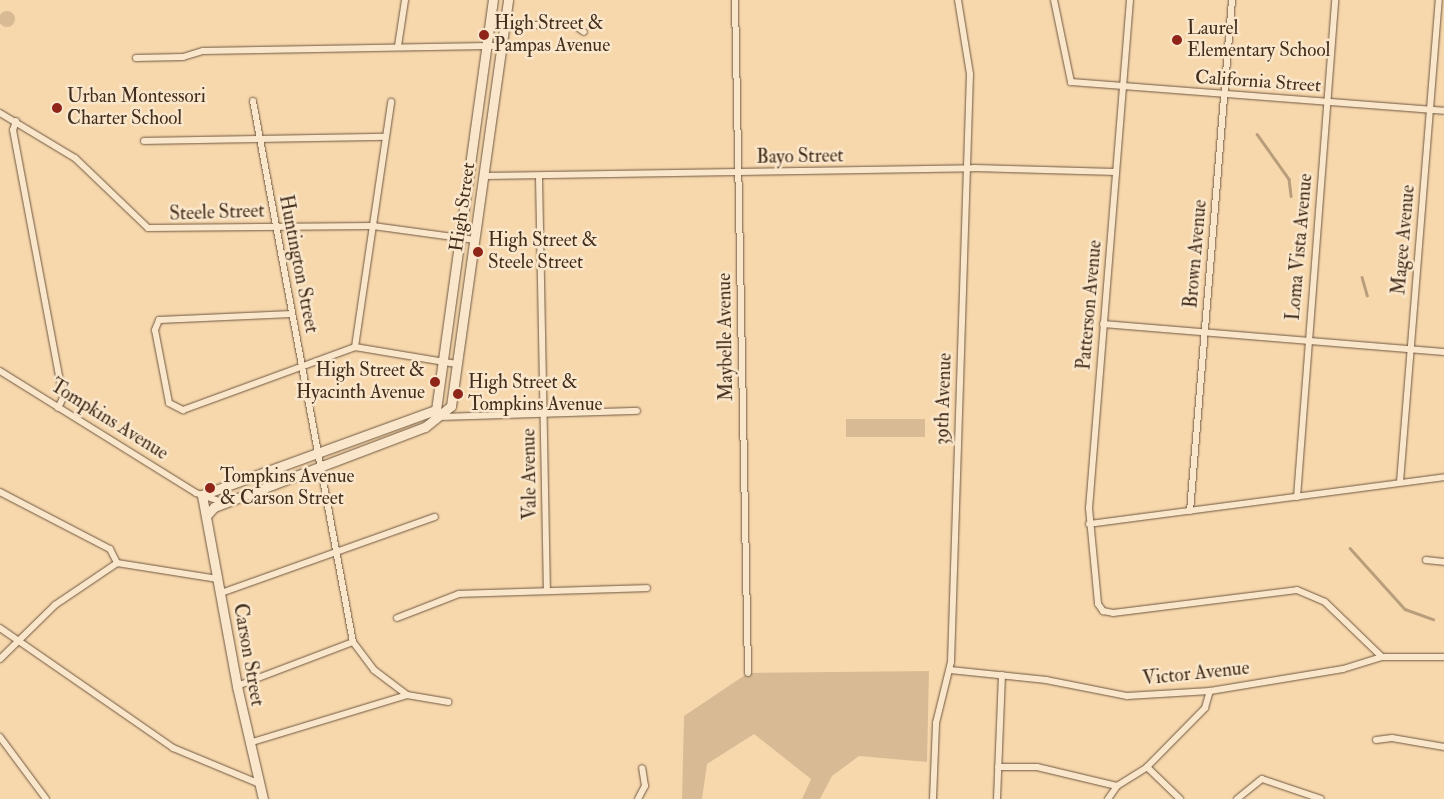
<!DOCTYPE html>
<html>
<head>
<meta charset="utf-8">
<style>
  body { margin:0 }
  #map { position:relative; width:1444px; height:799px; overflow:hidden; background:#f7d8ad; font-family:"IM FELL Double Pica",serif }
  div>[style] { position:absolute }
  .green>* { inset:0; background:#d8bb95; transform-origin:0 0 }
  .round { border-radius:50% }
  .stream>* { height:2.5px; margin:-1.25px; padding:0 1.25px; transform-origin:1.25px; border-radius:1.25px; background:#b99e7c }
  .roads { filter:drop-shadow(0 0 1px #6f5841) drop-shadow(0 0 1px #6f5841) }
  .street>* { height:6px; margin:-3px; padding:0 3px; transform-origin:3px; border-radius:3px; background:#fae6ca }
  .secondary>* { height:9px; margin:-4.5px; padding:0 4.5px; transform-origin:4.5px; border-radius:4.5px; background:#fae6ca }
  .dots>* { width:14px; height:14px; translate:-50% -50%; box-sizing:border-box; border:2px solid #fae6ca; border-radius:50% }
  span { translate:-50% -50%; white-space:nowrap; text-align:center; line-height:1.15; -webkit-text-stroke:5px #fae6ca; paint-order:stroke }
  .poi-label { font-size:19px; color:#422d1d }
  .left { translate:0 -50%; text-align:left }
  .right { translate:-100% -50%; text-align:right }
  .street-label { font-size:19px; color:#422d1d }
</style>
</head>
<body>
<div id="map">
  <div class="green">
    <div class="round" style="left:-1px;top:11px;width:16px;height:16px"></div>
    <div style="left:846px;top:419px;width:79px;height:18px"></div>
    <div style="clip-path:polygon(929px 671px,927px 762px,859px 756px,832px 776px,820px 799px,802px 799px,811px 779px,754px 734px,707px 764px,702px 799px,682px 799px,684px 716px,748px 673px)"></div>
  </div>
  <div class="stream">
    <div style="left:1257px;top:134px;width:55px;rotate:54.6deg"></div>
    <div style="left:1289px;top:179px;width:17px;rotate:83deg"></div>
    <div style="left:1362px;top:277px;width:19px;rotate:74deg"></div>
    <div style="left:1350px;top:548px;width:82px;rotate:48deg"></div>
    <div style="left:1405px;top:609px;width:30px;rotate:20deg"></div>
  </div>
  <div class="roads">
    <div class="street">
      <div style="left:735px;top:0;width:673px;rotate:88.89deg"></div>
      <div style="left:1054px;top:0;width:84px;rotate:78.3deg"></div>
      <div style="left:1071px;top:82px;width:374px;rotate:4.4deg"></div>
      <div style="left:1130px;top:0;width:510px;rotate:94.61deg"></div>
      <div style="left:1089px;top:508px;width:96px;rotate:84.6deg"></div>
      <div style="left:1098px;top:604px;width:9px;rotate:54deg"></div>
      <div style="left:1103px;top:611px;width:10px;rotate:11deg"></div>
      <div style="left:1113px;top:613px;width:185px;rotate:-7.1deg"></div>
      <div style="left:1297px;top:590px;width:30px;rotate:23deg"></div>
      <div style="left:1325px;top:602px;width:79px;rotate:44deg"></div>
      <div style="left:505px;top:25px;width:69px"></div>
      <div style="left:574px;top:25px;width:12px;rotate:35deg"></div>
      <div style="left:398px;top:46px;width:47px;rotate:-81.3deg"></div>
      <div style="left:136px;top:58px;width:47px;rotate:-1.2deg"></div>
      <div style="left:183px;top:57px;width:21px;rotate:-17deg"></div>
      <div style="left:203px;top:51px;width:298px;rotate:-1deg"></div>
      <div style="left:253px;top:101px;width:550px;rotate:79.53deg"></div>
      <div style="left:353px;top:642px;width:35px;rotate:53deg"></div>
      <div style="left:374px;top:670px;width:41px;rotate:37.1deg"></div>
      <div style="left:407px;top:695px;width:42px;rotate:9.7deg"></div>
      <div style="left:0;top:113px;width:87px;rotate:31deg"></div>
      <div style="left:75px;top:158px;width:101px;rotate:43.8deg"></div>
      <div style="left:148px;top:228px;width:225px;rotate:-0.5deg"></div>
      <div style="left:373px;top:226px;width:103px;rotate:7.8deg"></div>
      <div style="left:16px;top:121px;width:9px;rotate:108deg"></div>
      <div style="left:13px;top:130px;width:273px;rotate:79.4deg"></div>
      <div style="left:63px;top:398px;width:11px;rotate:117deg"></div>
      <div style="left:144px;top:141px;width:241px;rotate:-1deg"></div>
      <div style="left:485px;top:176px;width:489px;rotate:-0.9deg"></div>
      <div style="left:974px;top:168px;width:142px;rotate:1.6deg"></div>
      <div style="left:539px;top:177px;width:413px;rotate:88.9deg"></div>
      <div style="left:292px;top:314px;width:133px;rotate:177.4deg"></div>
      <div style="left:159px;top:320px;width:11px;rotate:112deg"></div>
      <div style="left:155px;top:330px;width:74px;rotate:79.1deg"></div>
      <div style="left:169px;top:403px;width:16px;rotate:27deg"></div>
      <div style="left:183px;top:410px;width:183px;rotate:-20.1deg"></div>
      <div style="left:355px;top:347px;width:103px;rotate:9.5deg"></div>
      <div style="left:1103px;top:324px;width:342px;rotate:4.7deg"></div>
      <div style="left:355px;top:347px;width:248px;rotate:-81.6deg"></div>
      <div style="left:0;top:371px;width:231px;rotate:31.9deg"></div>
      <div style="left:196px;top:493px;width:31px;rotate:19deg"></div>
      <div style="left:443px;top:417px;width:194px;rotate:-1.8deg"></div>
      <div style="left:1400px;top:482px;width:484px;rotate:-85.4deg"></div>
      <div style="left:0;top:492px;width:124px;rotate:27.4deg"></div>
      <div style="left:110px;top:549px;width:16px;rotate:63deg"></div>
      <div style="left:117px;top:563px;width:102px;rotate:9deg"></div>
      <div style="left:1297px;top:497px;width:498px;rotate:-85.6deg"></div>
      <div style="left:1190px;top:511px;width:513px;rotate:-85.3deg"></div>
      <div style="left:1089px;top:524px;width:358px;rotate:-7.5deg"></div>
      <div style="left:1426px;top:560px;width:18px;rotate:6deg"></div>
      <div style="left:221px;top:593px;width:227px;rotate:-19.6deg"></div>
      <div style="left:397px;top:618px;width:66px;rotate:-21.2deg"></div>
      <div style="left:459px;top:594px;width:188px;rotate:-1.8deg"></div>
      <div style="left:0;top:628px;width:211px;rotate:34.7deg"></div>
      <div style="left:173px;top:748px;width:94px;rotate:22.5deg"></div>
      <div style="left:0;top:659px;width:77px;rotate:-44.5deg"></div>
      <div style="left:55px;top:605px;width:75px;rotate:-34.1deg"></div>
      <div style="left:950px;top:670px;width:97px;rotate:5.9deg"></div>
      <div style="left:1046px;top:680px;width:83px;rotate:11.2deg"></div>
      <div style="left:1127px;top:696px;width:83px;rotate:-3.4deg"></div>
      <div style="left:1210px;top:691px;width:135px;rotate:-9.4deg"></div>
      <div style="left:1343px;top:669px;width:41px;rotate:-17.1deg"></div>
      <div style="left:1382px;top:657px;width:62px"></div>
      <div style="left:237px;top:686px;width:124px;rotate:-20.8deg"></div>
      <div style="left:0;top:737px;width:77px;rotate:53.4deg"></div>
      <div style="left:1376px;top:740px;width:16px;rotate:-7deg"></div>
      <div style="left:1392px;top:738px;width:53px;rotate:9.8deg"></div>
      <div style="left:249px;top:743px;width:165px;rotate:-16.9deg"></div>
      <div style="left:998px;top:767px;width:39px"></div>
      <div style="left:1037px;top:767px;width:82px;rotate:13.4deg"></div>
      <div style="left:1147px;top:767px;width:46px;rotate:44.1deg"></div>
      <div style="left:638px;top:799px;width:15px;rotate:-62deg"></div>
      <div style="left:645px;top:786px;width:18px;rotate:-99deg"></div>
      <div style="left:933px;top:799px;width:76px;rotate:-87.7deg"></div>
      <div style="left:936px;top:723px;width:63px;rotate:-76.2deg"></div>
      <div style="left:951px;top:662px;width:588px;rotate:-88.15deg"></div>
      <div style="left:970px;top:74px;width:75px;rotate:-99.2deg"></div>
      <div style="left:997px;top:799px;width:124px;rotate:-87.7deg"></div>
      <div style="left:1108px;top:799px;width:16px;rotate:-55deg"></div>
      <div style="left:1117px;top:786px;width:36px;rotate:-32deg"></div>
      <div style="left:1147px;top:767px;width:83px;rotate:-45.5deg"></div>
      <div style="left:1205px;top:708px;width:18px;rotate:-74deg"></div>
      <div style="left:1237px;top:799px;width:32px;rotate:-39deg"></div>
      <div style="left:1262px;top:779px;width:62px;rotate:18.7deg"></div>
    </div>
    <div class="secondary">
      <div style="left:436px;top:410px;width:414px;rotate:-82.1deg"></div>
      <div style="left:206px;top:516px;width:12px;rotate:-48deg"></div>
      <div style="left:214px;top:507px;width:226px;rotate:-20.8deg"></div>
      <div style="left:425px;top:427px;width:33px;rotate:-39deg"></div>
      <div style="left:451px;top:406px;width:410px;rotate:-82deg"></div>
      <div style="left:263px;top:799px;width:116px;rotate:-103deg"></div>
      <div style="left:237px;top:686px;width:194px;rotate:-100.4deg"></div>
      <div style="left:202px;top:495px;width:249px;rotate:-20deg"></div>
    </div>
  </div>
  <div class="dots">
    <div style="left:484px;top:35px;background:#8f2418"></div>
    <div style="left:1177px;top:40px;background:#8f2418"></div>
    <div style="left:57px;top:108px;background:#8f2418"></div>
    <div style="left:478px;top:252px;background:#8f2418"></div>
    <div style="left:435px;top:382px;background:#8f2418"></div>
    <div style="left:458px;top:394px;background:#8f2418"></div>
    <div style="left:210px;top:488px;background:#8f2418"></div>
  </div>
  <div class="poi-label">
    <span class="left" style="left:494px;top:35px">High Street &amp;<br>Pampas Avenue</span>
    <span class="left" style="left:1187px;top:40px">Laurel<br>Elementary School</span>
    <span class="left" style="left:67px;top:108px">Urban Montessori<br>Charter School</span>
    <span class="left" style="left:488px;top:252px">High Street &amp;<br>Steele Street</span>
    <span class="right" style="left:425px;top:382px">High Street &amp;<br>Hyacinth Avenue</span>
    <span class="left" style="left:468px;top:394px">High Street &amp;<br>Tompkins Avenue</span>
    <span class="left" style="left:220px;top:488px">Tompkins Avenue<br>&amp; Carson Street</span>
  </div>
  <div class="street-label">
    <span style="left:1258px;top:82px;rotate:4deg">California Street</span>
    <span style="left:800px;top:157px;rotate:-1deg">Bayo Street</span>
    <span style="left:463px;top:207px;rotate:-82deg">High Street</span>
    <span style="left:217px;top:213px;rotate:-2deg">Steele Street</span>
    <span style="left:1404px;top:240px;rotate:-85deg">Magee Avenue</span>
    <span style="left:1300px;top:247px;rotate:-85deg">Loma Vista Avenue</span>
    <span style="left:1196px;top:254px;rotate:-85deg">Brown Avenue</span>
    <span style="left:298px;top:264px;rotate:79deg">Huntington Street</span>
    <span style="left:1090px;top:305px;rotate:-85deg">Patterson Avenue</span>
    <span style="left:726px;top:337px;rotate:-91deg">Maybelle Avenue</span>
    <span style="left:944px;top:399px;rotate:-88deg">39th Avenue</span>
    <span style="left:109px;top:420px;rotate:32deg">Tompkins Avenue</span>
    <span style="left:530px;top:474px;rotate:-91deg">Vale Avenue</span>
    <span style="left:248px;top:655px;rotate:80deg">Carson Street</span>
    <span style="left:1196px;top:674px;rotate:-6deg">Victor Avenue</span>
  </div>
</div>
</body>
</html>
